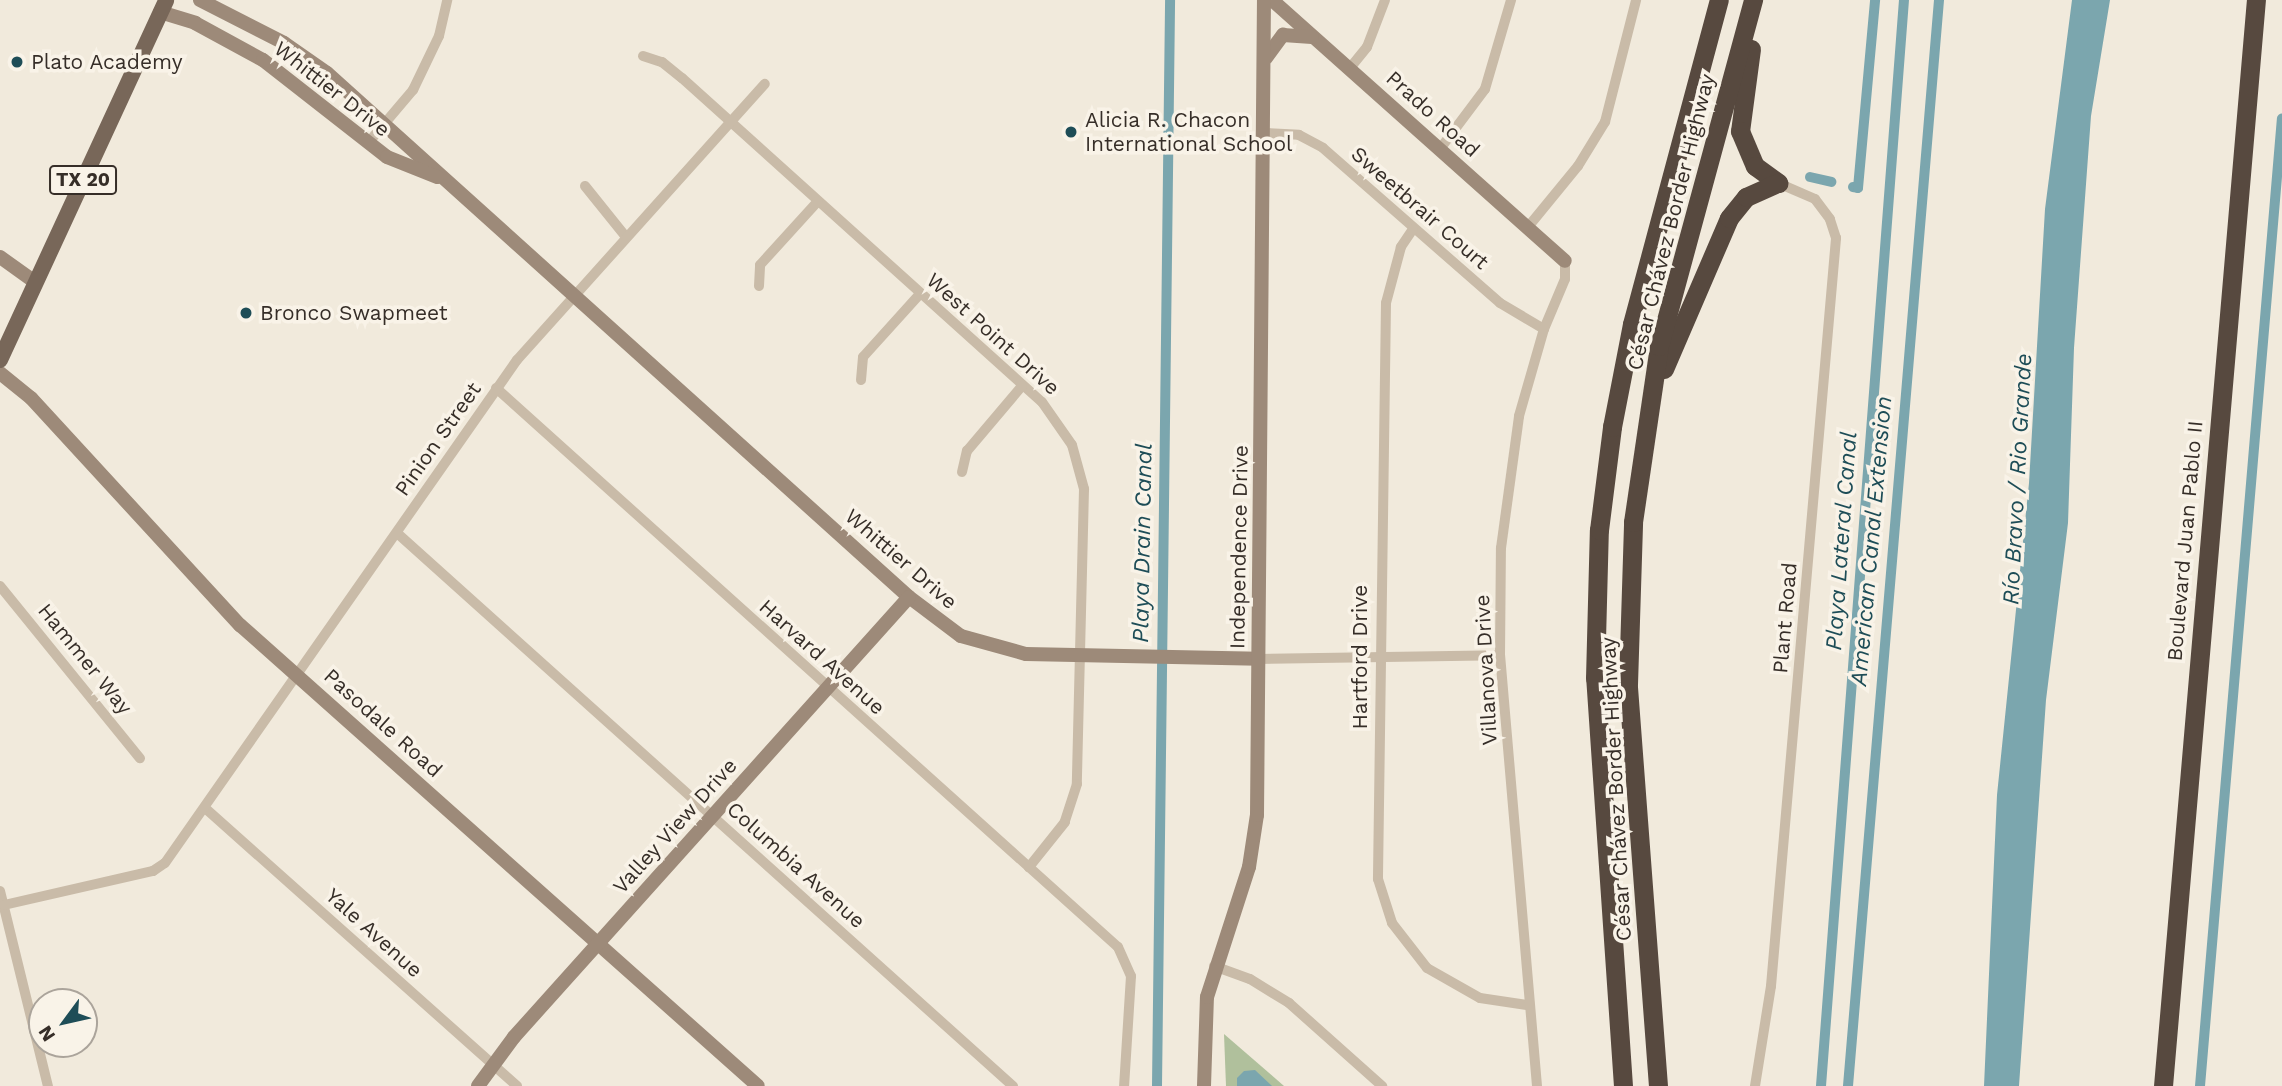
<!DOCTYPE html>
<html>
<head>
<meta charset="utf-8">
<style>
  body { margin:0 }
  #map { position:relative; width:2282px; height:1086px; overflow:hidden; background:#f1eadc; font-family:"Work Sans",sans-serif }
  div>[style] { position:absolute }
  .green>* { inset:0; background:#b0c09c }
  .water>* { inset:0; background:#7ba6ae }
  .canal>* { height:10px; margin:-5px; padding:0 5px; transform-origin:5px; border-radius:5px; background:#7ba6ae }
  .street>* { height:10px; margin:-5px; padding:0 5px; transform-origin:5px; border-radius:5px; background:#c9bba8 }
  .secondary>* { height:14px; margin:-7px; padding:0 7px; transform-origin:7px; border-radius:7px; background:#9d8a79 }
  .primary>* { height:16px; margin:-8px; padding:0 8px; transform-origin:8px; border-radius:8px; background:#786759 }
  .highway>* { height:19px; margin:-9.5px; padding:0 9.5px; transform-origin:9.5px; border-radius:9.5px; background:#57493f }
  .dots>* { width:19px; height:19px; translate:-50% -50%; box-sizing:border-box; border:4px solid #f9f3e8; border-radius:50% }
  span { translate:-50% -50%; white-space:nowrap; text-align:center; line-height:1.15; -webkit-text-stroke:7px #f9f3e8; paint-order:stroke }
  .shield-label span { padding:2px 5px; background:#f9f3e8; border:2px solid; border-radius:5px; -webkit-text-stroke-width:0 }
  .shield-label { font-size:19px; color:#362e28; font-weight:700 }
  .poi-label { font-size:21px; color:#362e28 }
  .left { translate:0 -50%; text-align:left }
  .street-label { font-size:21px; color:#362e28 }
  .water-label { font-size:23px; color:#1e4d57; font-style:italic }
  .north { position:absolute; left:28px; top:988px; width:70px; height:70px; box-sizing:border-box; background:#f9f3e8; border:2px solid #aba49b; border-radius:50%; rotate:237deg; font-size:19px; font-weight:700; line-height:28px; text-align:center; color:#362e28 }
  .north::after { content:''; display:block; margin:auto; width:24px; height:32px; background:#1e4d57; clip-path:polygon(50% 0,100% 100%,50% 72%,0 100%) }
</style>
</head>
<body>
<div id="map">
  <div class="green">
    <div style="clip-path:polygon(1224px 1034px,1284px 1086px,1226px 1086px)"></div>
  </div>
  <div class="water">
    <div style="clip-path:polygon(2072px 0,2110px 0,2091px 116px,2074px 348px,2068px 523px,2046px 700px,2019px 1086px,1984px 1086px,1997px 795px,2029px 483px,2045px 209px)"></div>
    <div style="clip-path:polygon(1255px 1070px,1272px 1086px,1237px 1086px,1237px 1078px,1244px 1071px)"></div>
  </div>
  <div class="canal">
    <div style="left:1810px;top:177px;width:22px;rotate:13deg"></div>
    <div style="left:1853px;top:187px;width:5px;rotate:11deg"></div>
    <div style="left:1858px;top:188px;width:189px;rotate:-84.8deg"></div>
    <div style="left:1157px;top:1086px;width:1086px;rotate:-89.31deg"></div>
    <div style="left:1821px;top:1086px;width:1089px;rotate:-85.63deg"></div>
    <div style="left:1848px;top:1086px;width:1090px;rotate:-85.21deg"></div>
    <div style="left:2200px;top:1086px;width:971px;rotate:-85.16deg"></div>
  </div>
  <div class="street">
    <div style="left:643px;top:56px;width:20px;rotate:18deg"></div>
    <div style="left:662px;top:62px;width:26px;rotate:39deg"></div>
    <div style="left:682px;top:78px;width:484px;rotate:42deg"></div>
    <div style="left:1042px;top:402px;width:52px;rotate:55.1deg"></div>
    <div style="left:1072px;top:445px;width:46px;rotate:74.7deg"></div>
    <div style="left:1084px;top:489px;width:295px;rotate:91.4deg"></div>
    <div style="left:1077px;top:784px;width:40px;rotate:108deg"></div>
    <div style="left:1065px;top:822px;width:58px;rotate:128.7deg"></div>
    <div style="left:1350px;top:68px;width:27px;rotate:-51deg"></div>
    <div style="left:1367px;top:47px;width:50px;rotate:-69deg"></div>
    <div style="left:1265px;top:133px;width:34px;rotate:3deg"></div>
    <div style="left:1299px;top:135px;width:27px;rotate:28deg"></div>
    <div style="left:1323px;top:148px;width:235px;rotate:41.2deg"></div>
    <div style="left:1500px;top:303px;width:51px;rotate:30.6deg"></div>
    <div style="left:368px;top:143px;width:70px;rotate:-49.7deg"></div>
    <div style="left:413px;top:90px;width:60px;rotate:-64.3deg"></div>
    <div style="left:439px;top:36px;width:37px;rotate:-77deg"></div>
    <div style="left:1440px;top:149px;width:75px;rotate:-53.1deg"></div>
    <div style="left:1485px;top:89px;width:93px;rotate:-73.7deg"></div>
    <div style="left:585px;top:186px;width:65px;rotate:51.2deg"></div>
    <div style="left:1528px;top:227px;width:79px;rotate:-50.7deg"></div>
    <div style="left:1578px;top:166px;width:52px;rotate:-58.5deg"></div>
    <div style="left:1605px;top:122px;width:126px;rotate:-75.7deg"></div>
    <div style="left:1413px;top:229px;width:22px;rotate:124deg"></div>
    <div style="left:1401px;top:247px;width:58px;rotate:105deg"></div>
    <div style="left:1386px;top:303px;width:576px;rotate:90.8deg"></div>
    <div style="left:1378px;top:879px;width:46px;rotate:72.3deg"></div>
    <div style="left:1392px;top:923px;width:57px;rotate:52.1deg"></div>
    <div style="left:1427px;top:968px;width:61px;rotate:29.5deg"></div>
    <div style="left:1480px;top:998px;width:48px;rotate:8.5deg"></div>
    <div style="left:759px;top:286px;width:21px;rotate:-87deg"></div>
    <div style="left:760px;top:265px;width:86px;rotate:-47.8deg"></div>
    <div style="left:861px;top:380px;width:23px;rotate:-85deg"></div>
    <div style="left:863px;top:357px;width:85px;rotate:-47.9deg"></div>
    <div style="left:496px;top:388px;width:836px;rotate:41.95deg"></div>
    <div style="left:1118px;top:947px;width:32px;rotate:66deg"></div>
    <div style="left:1131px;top:976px;width:110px;rotate:93.6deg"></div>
    <div style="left:962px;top:472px;width:22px;rotate:-77deg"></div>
    <div style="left:967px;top:451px;width:85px;rotate:-49.8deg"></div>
    <div style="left:397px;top:533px;width:828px;rotate:41.92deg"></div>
    <div style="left:0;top:586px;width:222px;rotate:50.9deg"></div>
    <div style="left:1258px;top:659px;width:242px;rotate:-0.9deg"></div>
    <div style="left:205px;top:808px;width:418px;rotate:41.7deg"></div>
    <div style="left:0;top:891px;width:201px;rotate:76.2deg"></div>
    <div style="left:4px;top:905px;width:153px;rotate:-12.9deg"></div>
    <div style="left:153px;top:871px;width:14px;rotate:-34deg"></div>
    <div style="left:165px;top:863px;width:614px;rotate:-55.02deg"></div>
    <div style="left:517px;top:360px;width:371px;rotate:-48.1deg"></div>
    <div style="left:1214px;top:966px;width:38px;rotate:20deg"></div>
    <div style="left:1250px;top:979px;width:46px;rotate:31.6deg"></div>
    <div style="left:1289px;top:1003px;width:125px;rotate:41.7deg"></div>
    <div style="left:1537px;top:1086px;width:433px;rotate:-94.9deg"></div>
    <div style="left:1500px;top:655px;width:107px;rotate:-89.5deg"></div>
    <div style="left:1501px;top:548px;width:133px;rotate:-82.2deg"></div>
    <div style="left:1519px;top:416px;width:91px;rotate:-74deg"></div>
    <div style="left:1544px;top:329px;width:54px;rotate:-67.2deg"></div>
    <div style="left:1565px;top:279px;width:18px;rotate:-90deg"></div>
    <div style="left:1755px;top:1086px;width:101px;rotate:-80.9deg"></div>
    <div style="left:1771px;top:986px;width:751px;rotate:-85.03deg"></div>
    <div style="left:1836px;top:238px;width:20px;rotate:-108deg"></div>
    <div style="left:1830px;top:219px;width:25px;rotate:-127deg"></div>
    <div style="left:1815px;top:199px;width:40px;rotate:-156.6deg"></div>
  </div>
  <div class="secondary">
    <div style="left:200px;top:0;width:94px;rotate:27.1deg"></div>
    <div style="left:284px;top:43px;width:52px;rotate:34.9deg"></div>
    <div style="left:327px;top:73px;width:783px;rotate:42deg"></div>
    <div style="left:909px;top:597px;width:65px;rotate:36.9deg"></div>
    <div style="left:961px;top:636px;width:67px;rotate:15.5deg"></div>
    <div style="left:1026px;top:654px;width:232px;rotate:1.2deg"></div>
    <div style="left:1272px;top:0;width:392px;rotate:41.7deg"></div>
    <div style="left:160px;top:12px;width:37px;rotate:17deg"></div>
    <div style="left:195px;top:23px;width:77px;rotate:28.6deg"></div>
    <div style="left:263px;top:60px;width:157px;rotate:38deg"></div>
    <div style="left:387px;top:157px;width:54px;rotate:21.8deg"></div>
    <div style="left:1266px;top:58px;width:29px;rotate:-54deg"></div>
    <div style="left:1283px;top:35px;width:29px;rotate:4deg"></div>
    <div style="left:0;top:257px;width:43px;rotate:35.5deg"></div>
    <div style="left:0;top:373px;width:40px;rotate:39deg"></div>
    <div style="left:31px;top:398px;width:309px;rotate:47.4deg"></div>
    <div style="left:240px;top:625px;width:693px;rotate:41.67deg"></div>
    <div style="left:478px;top:1086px;width:61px;rotate:-53.7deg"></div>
    <div style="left:514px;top:1037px;width:591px;rotate:-48.08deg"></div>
    <div style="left:1204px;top:1086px;width:89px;rotate:-88.1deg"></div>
    <div style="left:1207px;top:997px;width:137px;rotate:-72.1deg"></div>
    <div style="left:1249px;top:867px;width:53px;rotate:-81.3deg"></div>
    <div style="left:1257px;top:815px;width:815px;rotate:-89.51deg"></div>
  </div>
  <div class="primary">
    <div style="left:0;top:360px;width:396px;rotate:-65.2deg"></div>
  </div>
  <div class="highway">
    <div style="left:1751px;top:49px;width:83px;rotate:97.6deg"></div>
    <div style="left:1740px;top:131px;width:38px;rotate:67deg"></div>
    <div style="left:1755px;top:166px;width:29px;rotate:36deg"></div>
    <div style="left:1664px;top:369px;width:164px;rotate:-66.7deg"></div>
    <div style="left:1729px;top:218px;width:27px;rotate:-51deg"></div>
    <div style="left:1746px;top:197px;width:35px;rotate:-24deg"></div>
    <div style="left:1623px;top:1086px;width:409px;rotate:-93.9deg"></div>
    <div style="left:1595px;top:678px;width:148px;rotate:-88.5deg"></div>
    <div style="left:1599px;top:530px;width:104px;rotate:-82.8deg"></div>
    <div style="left:1612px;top:427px;width:105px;rotate:-79deg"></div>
    <div style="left:1632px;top:324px;width:335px;rotate:-75deg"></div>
    <div style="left:1658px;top:1086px;width:403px;rotate:-94.3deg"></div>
    <div style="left:1628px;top:684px;width:162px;rotate:-88.2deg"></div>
    <div style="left:1633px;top:522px;width:178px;rotate:-81.6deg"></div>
    <div style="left:1659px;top:346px;width:359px;rotate:-74.8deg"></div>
    <div style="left:2163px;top:1086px;width:1090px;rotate:-85.11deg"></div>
  </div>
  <div class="dots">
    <div style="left:17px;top:62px;background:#1e4d57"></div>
    <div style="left:1071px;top:132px;background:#1e4d57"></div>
    <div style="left:246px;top:313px;background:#1e4d57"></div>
  </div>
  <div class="shield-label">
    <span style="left:83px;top:180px">TX 20</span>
  </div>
  <div class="poi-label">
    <span class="left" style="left:31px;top:62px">Plato Academy</span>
    <span class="left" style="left:1085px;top:132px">Alicia R. Chacon<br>International School</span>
    <span class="left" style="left:260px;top:313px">Bronco Swapmeet</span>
  </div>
  <div class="street-label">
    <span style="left:332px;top:89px;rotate:38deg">Whittier Drive</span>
    <span style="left:1433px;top:114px;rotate:42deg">Prado Road</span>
    <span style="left:1420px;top:208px;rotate:41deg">Sweetbrair Court</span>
    <span style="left:1671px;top:222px;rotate:-76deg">César Chávez Border Highway</span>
    <span style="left:993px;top:334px;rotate:42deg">West Point Drive</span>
    <span style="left:438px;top:439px;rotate:-55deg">Pinion Street</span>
    <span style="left:2185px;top:541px;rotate:-85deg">Boulevard Juan Pablo II</span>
    <span style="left:1239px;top:547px;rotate:-89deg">Independence Drive</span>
    <span style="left:901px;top:559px;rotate:41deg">Whittier Drive</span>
    <span style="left:1785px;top:618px;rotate:-85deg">Plant Road</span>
    <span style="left:822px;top:657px;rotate:42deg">Harvard Avenue</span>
    <span style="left:1360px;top:657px;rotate:-90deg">Hartford Drive</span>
    <span style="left:85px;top:659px;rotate:51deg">Hammer Way</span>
    <span style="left:1486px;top:670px;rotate:-93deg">Villanova Drive</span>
    <span style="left:383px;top:723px;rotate:42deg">Pasodale Road</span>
    <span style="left:1616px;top:789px;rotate:-93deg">César Chávez Border Highway</span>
    <span style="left:675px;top:826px;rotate:-48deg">Valley View Drive</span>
    <span style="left:796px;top:865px;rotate:42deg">Columbia Avenue</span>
    <span style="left:374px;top:933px;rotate:42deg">Yale Avenue</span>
  </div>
  <div class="water-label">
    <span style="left:2018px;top:479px;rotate:-87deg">Río Bravo / Rio Grande</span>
    <span style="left:1842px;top:541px;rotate:-86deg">Playa Lateral Canal</span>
    <span style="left:1872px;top:541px;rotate:-85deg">American Canal Extension</span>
    <span style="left:1143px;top:543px;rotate:-89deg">Playa Drain Canal</span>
  </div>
  <div class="north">N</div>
</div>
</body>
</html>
